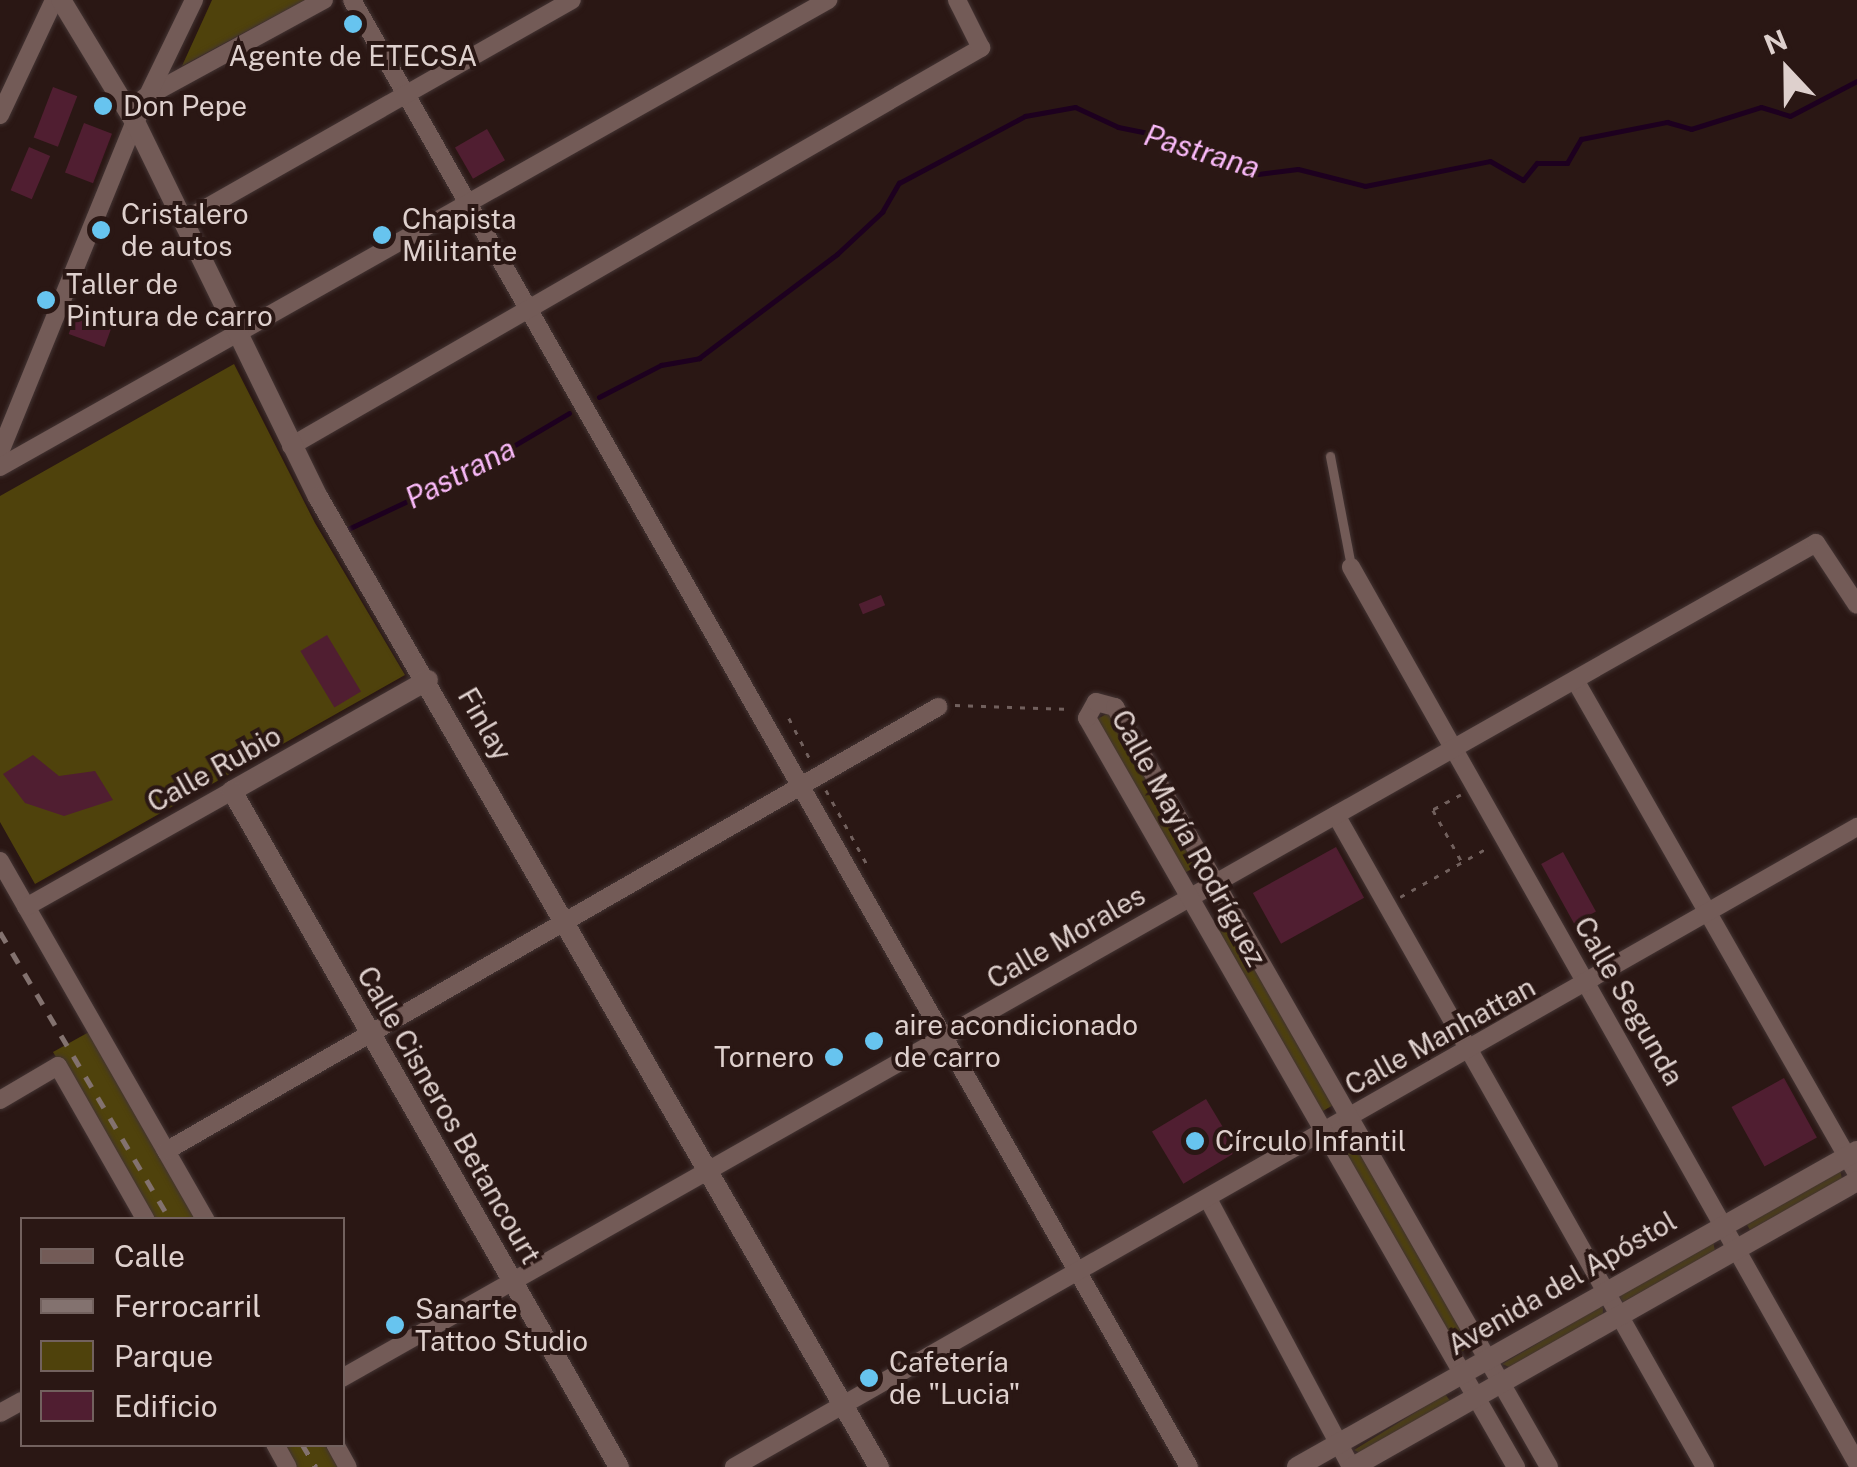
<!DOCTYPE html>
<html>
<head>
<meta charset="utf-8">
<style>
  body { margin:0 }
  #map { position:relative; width:1857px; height:1467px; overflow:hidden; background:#2a1714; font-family:"Public Sans",sans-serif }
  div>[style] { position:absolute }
  .green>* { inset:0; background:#4f420c; transform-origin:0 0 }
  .stream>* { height:5px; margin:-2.5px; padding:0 2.5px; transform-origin:2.5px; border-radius:2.5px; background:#1d001f }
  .building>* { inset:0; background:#501e31; transform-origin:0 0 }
  .path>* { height:2.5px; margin-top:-1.25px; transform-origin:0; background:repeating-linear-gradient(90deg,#71605d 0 5px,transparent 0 13px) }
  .roads { filter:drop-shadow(0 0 2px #433433) drop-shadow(0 0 2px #433433) }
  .service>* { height:9px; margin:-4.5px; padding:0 4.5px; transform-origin:4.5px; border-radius:4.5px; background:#735b57 }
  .minor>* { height:18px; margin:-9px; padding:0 9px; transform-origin:9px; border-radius:9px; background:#735b57 }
  .tertiary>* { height:20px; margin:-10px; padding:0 10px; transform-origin:10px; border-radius:10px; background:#735b57 }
  .rail>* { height:5px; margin-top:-2.5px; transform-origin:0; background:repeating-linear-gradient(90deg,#83726f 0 12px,transparent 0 24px) }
  .dots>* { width:28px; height:28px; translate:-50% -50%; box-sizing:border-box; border:5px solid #2a1714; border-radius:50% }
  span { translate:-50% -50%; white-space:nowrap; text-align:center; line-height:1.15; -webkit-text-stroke:8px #2a1714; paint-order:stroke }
  .poi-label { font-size:28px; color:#ded0cd }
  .left { translate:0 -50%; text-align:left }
  .right { translate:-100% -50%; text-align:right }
  .street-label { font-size:28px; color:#ded0cd }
  .water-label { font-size:30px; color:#f9b9f8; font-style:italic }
  .legend { position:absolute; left:20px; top:1217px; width:325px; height:230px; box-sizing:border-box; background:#2a1714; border:2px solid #72615e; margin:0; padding:12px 18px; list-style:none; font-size:30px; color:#ded0cd }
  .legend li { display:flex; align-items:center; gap:20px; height:50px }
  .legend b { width:50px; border:2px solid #72615e }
  .north { position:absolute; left:1737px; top:20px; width:100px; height:100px; -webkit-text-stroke:8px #2a1714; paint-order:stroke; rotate:338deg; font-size:28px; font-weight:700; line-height:40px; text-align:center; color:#ded0cd }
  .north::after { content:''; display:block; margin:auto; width:35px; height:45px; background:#ded0cd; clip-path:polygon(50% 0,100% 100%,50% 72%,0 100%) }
</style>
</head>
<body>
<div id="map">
  <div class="green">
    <div style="clip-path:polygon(212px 0,305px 0,182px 66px)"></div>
    <div style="clip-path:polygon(234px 364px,315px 523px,405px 675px,35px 884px,0 822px,0 496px)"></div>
    <div style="left:1110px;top:712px;width:177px;height:15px;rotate:61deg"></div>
    <div style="left:1227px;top:917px;width:216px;height:15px;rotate:60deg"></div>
    <div style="clip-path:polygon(89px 1032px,196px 1219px,151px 1219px,53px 1052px)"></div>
    <div style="left:1360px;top:1147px;width:228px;height:15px;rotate:61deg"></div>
    <div style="clip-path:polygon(1840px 1169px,1842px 1179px,1750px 1230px,1746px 1223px)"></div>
    <div style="clip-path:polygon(1713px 1241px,1715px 1251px,1623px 1302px,1619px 1296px)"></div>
    <div style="clip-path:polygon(1603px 1305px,1603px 1316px,1509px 1367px,1502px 1364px)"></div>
    <div style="clip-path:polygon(1445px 1394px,1451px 1402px,1360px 1453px,1354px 1450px)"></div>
    <div style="clip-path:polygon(282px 1445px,325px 1445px,338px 1467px,295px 1467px)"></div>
  </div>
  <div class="stream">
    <div style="left:599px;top:397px;width:70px;rotate:-27.3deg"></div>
    <div style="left:661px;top:365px;width:39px;rotate:-10deg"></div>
    <div style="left:699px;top:358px;width:173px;rotate:-37deg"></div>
    <div style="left:837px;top:254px;width:62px;rotate:-43deg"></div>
    <div style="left:882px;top:212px;width:34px;rotate:-60deg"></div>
    <div style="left:899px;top:183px;width:143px;rotate:-28deg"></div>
    <div style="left:1025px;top:116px;width:51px;rotate:-10.2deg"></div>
    <div style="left:1075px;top:107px;width:47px;rotate:24.9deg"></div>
    <div style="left:1118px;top:127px;width:66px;rotate:11.3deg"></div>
    <div style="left:1183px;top:140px;width:82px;rotate:24.4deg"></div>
    <div style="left:1258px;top:174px;width:40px;rotate:-7.1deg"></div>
    <div style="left:1298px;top:169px;width:69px;rotate:14.2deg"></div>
    <div style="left:1365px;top:186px;width:127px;rotate:-11.3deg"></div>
    <div style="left:1490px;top:161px;width:38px;rotate:30deg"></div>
    <div style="left:1523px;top:180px;width:22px;rotate:-51deg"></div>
    <div style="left:1537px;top:163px;width:30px"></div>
    <div style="left:1567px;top:163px;width:28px;rotate:-60deg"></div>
    <div style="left:1581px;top:139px;width:88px;rotate:-11.2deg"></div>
    <div style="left:1667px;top:122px;width:25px;rotate:16deg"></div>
    <div style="left:1691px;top:129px;width:73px;rotate:-17.4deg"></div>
    <div style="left:1761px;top:107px;width:30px;rotate:17deg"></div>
    <div style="left:1790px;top:116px;width:76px;rotate:-27.6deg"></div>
    <div style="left:348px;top:529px;width:134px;rotate:-25.2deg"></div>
    <div style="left:469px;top:472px;width:116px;rotate:-30.5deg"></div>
  </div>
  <div class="building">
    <div style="left:53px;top:87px;width:26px;height:54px;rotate:21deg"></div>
    <div style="left:84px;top:123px;width:30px;height:53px;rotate:21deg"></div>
    <div style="left:487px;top:129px;width:36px;height:37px;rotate:60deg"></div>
    <div style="left:29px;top:147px;width:23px;height:47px;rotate:23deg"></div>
    <div style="left:80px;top:303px;width:38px;height:33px;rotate:20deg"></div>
    <div style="left:881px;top:595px;width:11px;height:24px;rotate:68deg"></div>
    <div style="left:327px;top:635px;width:66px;height:31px;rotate:59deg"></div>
    <div style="clip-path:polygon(33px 755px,59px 776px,95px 771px,113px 800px,64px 816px,25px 803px,3px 774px)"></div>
    <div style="left:1336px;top:847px;width:58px;height:95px;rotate:61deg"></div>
    <div style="left:1563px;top:852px;width:68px;height:25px;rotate:61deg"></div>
    <div style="left:1784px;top:1078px;width:68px;height:60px;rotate:61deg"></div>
    <div style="left:1206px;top:1099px;width:61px;height:63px;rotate:59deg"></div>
  </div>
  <div class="path">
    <div style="left:955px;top:705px;width:117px;rotate:2deg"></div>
    <div style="left:789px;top:718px;width:48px;rotate:62.9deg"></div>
    <div style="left:826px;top:790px;width:87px;rotate:61.1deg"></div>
    <div style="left:1461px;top:795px;width:32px;rotate:152deg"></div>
    <div style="left:1433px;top:810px;width:60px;rotate:60.9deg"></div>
    <div style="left:1400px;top:897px;width:102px;rotate:-29.3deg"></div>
  </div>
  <div class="roads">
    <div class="service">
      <div style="left:1330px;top:456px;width:112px;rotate:79.2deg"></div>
    </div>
    <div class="minor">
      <div style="left:352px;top:0;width:1689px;rotate:60.29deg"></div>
      <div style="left:144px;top:98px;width:205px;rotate:-28.6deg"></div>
      <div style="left:0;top:115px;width:127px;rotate:-64.8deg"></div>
      <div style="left:183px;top:221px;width:447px;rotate:-29.6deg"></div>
      <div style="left:291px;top:446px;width:797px;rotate:-29.98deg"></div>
      <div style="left:981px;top:48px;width:54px;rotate:-116.6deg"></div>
      <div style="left:0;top:452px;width:357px;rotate:-67.8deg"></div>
      <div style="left:135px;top:122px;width:136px;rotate:-64.2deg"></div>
      <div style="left:0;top:467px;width:951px;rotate:-29.42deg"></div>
      <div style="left:1351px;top:567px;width:1029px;rotate:60.55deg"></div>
      <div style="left:1575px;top:680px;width:569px;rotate:60.28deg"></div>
      <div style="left:1336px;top:815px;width:749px;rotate:60.49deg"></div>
      <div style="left:0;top:861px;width:414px;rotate:60.2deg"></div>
      <div style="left:26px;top:907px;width:236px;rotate:-29.4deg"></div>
      <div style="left:0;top:1100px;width:67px;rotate:-30.4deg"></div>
      <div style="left:58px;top:1066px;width:177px;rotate:60.3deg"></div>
      <div style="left:166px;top:1151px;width:891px;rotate:-29.9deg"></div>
      <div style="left:1208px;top:1199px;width:304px;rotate:61.9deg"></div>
      <div style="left:342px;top:1378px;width:1694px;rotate:-29.53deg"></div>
      <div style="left:1816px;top:543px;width:74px;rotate:56.5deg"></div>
      <div style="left:0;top:1413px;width:25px;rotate:-29deg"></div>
      <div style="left:275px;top:1444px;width:26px;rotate:61deg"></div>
      <div style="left:335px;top:1444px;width:26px;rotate:61deg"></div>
      <div style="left:734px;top:1467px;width:1293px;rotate:-29.68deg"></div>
      <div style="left:1516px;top:1467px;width:863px;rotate:-119.8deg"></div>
      <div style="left:1087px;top:718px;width:18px;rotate:-61deg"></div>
      <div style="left:1096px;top:702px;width:20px;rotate:15deg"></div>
      <div style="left:1115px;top:707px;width:875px;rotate:60.27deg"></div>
    </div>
    <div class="tertiary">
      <div style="left:61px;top:0;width:143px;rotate:58.8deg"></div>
      <div style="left:135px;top:122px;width:417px;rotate:64deg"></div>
      <div style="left:318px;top:497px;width:1121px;rotate:59.96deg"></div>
      <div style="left:428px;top:680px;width:225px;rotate:150.5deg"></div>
      <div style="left:232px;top:791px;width:779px;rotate:60.21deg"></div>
      <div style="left:1297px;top:1467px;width:643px;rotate:-29.44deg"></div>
      <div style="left:1353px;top:1467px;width:579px;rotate:-29.57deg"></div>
    </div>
  </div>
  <div class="rail">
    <div style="left:0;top:932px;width:334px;rotate:59.4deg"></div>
    <div style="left:302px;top:1444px;width:27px;rotate:59deg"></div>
  </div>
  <div class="dots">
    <div style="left:353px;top:24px;background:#67c4ef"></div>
    <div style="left:103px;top:106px;background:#67c4ef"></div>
    <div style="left:101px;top:230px;background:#67c4ef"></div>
    <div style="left:382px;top:235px;background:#67c4ef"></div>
    <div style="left:46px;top:300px;background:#67c4ef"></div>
    <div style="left:874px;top:1041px;background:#67c4ef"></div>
    <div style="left:834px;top:1057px;background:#67c4ef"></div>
    <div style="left:1195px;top:1141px;background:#67c4ef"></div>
    <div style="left:395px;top:1325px;background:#67c4ef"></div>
    <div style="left:869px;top:1378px;background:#67c4ef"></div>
  </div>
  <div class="poi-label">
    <span style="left:353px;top:56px">Agente de ETECSA</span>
    <span class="left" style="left:123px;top:106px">Don Pepe</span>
    <span class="left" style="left:121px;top:230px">Cristalero<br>de autos</span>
    <span class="left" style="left:402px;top:235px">Chapista<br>Militante</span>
    <span class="left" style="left:66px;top:300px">Taller de<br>Pintura de carro</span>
    <span class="left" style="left:894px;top:1041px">aire acondicionado<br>de carro</span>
    <span class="right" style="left:814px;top:1057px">Tornero</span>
    <span class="left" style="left:1215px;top:1141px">Círculo Infantil</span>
    <span class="left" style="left:415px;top:1325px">Sanarte<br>Tattoo Studio</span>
    <span class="left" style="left:889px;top:1378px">Cafetería<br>de "Lucia"</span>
  </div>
  <div class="street-label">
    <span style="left:485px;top:724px;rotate:60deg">Finlay</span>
    <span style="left:214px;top:769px;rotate:-29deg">Calle Rubio</span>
    <span style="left:1189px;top:838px;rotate:61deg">Calle Mayía Rodríguez</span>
    <span style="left:1066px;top:937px;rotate:-30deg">Calle Morales</span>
    <span style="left:1629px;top:1001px;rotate:60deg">Calle Segunda</span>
    <span style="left:1440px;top:1036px;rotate:-29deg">Calle Manhattan</span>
    <span style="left:449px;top:1115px;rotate:60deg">Calle Cisneros Betancourt</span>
    <span style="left:1562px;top:1283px;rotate:-30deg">Avenida del Apóstol</span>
  </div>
  <div class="water-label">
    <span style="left:1202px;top:151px;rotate:17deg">Pastrana</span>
    <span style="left:460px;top:473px;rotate:-27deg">Pastrana</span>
  </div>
  <ul class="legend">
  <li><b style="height:12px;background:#735b57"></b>Calle</li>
  <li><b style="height:12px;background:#83726f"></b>Ferrocarril</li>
  <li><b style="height:28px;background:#4f420c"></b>Parque</li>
  <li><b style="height:28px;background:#501e31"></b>Edificio</li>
  </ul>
  <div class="north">N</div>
</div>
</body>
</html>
